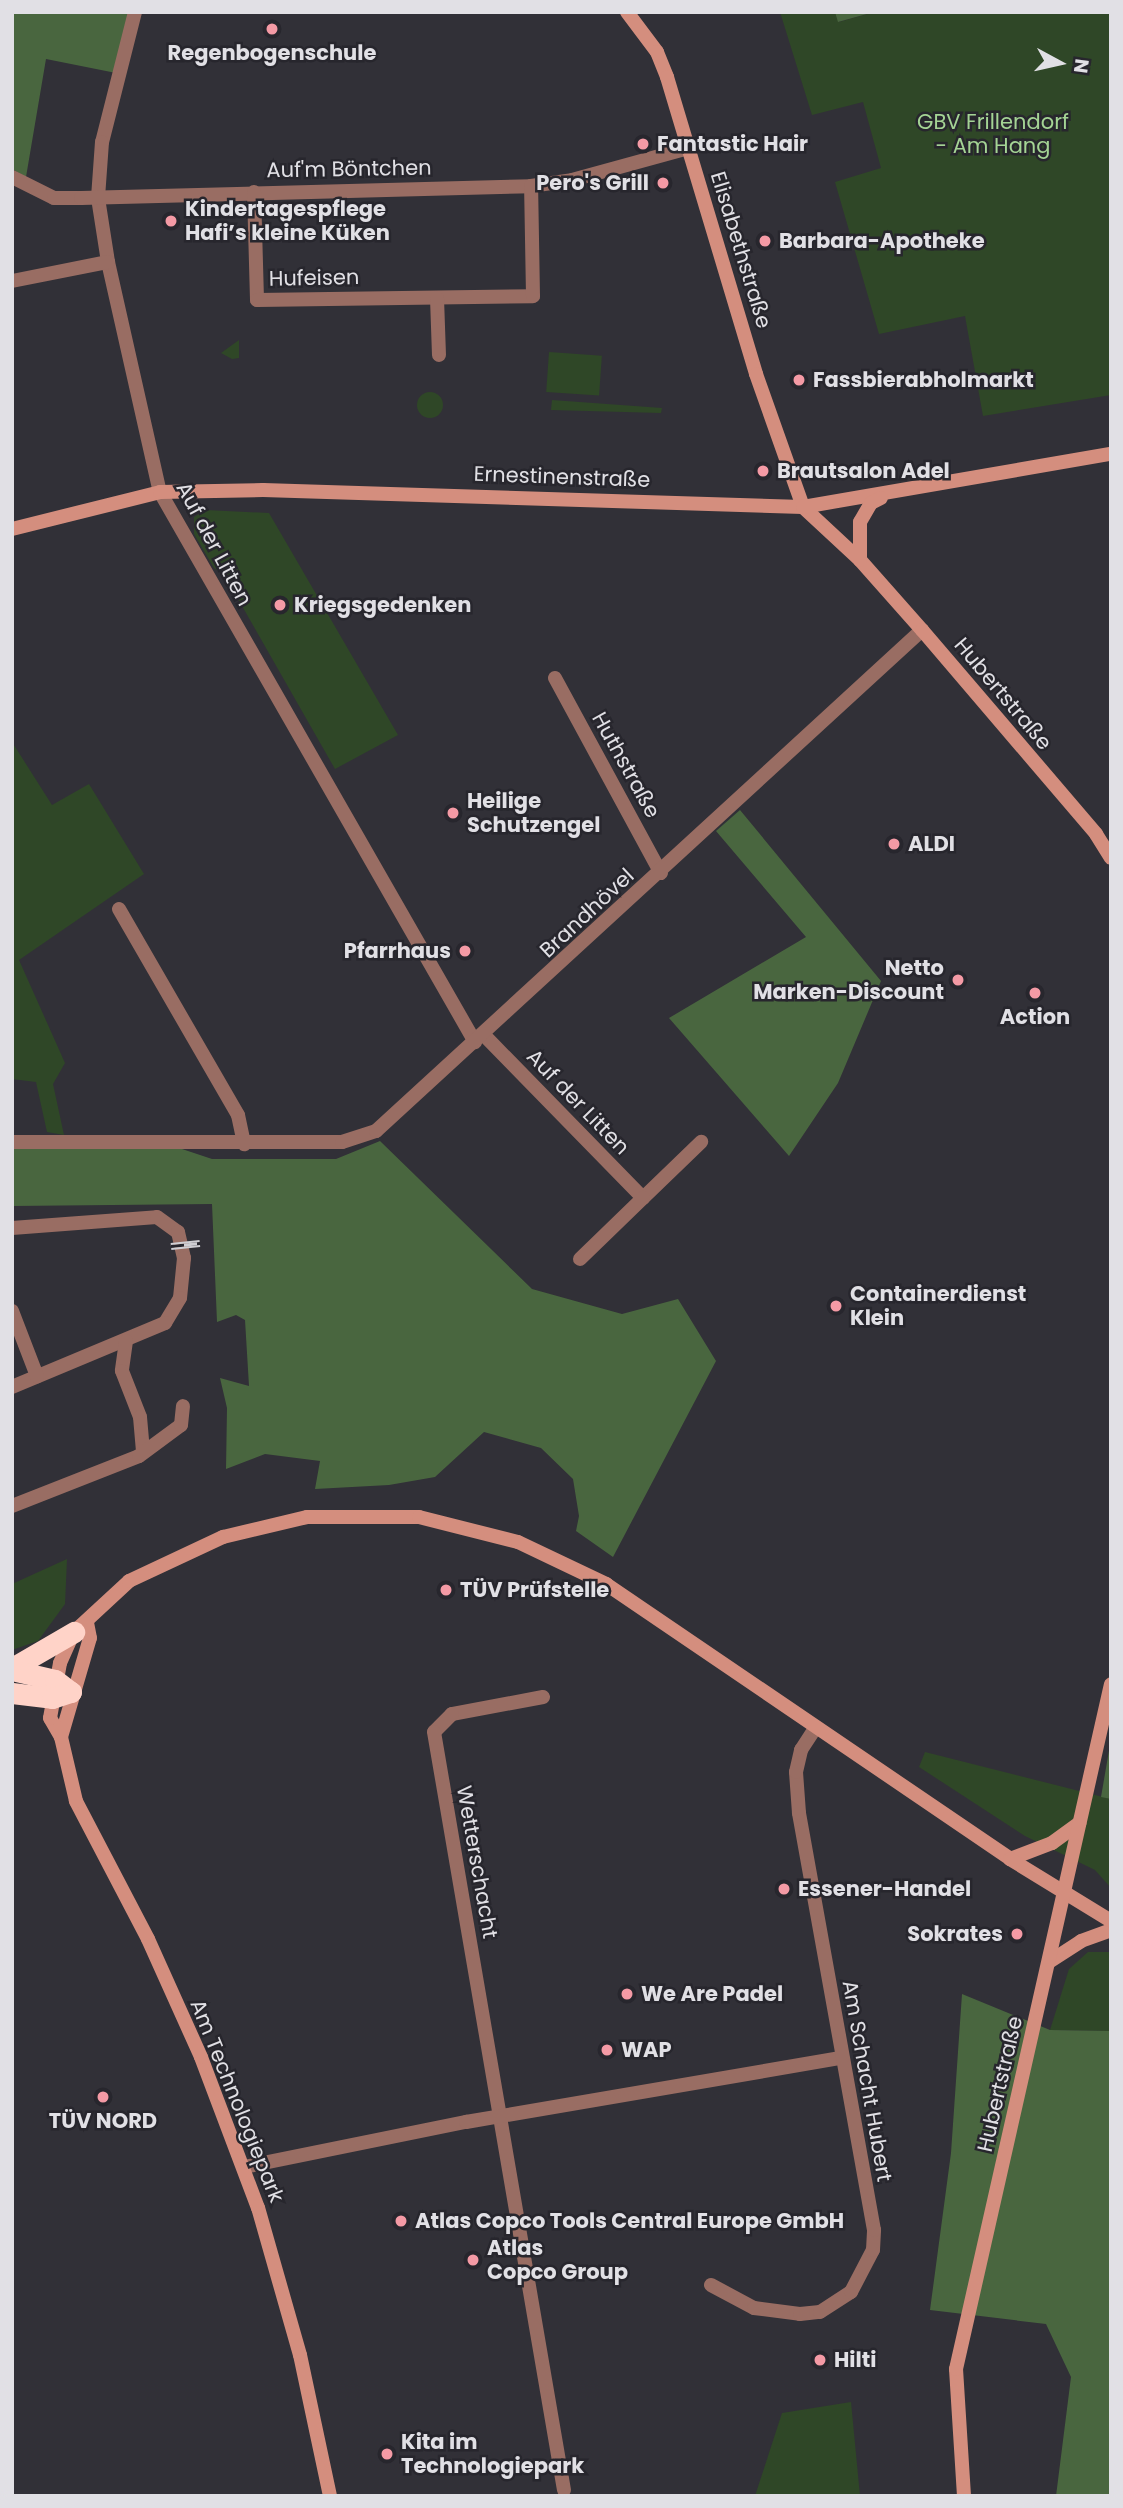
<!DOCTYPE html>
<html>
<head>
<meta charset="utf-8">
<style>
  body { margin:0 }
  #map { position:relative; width:1123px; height:2508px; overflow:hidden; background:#313037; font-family:Poppins,sans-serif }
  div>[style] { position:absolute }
  .green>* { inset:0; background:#2f4727; transform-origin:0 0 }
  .round { border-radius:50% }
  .forest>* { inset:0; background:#49663f }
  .street>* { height:14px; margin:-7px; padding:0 7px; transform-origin:7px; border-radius:7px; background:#996d63 }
  .secondary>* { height:14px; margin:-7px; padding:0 7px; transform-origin:7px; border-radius:7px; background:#d48e7e }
  .highway>* { height:21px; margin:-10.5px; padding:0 10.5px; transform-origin:10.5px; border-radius:10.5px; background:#ffd3c8 }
  .rail>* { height:7px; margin-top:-3.5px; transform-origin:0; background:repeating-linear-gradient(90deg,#27262d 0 13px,#cfced3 0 26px); box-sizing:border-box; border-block:2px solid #cfced3 }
  .dots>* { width:19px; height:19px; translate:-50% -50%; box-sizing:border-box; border:4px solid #27262d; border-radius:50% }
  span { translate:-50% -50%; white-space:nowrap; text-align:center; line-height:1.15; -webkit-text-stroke:5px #27262d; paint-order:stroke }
  .poi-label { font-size:21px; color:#e1e0e5; font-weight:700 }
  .left { translate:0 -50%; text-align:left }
  .right { translate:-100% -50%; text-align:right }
  .park-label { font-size:21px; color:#a4d494 }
  .street-label { font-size:21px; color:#e1e0e5 }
  .frame { position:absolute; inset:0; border:14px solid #e1e0e5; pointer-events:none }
  .north { position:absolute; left:1025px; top:28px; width:70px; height:70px; -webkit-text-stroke:5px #27262d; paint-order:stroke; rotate:98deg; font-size:19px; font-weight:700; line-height:28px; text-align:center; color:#e1e0e5 }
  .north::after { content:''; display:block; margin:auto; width:24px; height:32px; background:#e1e0e5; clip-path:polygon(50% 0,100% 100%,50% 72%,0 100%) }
</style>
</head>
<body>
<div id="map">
  <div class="green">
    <div style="clip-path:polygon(780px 12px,835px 12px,839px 22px,874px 12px,1111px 12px,1111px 395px,983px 416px,965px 316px,879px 334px,835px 182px,881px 168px,863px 102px,812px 115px)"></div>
    <div style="clip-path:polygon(239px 340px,239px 358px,232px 359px,221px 353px)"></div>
    <div style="left:549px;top:352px;width:53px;height:40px;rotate:4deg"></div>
    <div class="round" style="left:417px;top:392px;width:26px;height:26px"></div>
    <div style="clip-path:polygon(552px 400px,662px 408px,661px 413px,551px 410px)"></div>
    <div style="clip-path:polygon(206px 510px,269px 513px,398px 735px,335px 769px,225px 576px,214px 568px,194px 534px,194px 517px)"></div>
    <div style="clip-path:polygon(12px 742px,52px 805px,89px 784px,144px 874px,19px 960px,65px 1063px,53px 1084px,64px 1135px,47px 1132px,36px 1082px,12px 1079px)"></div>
    <div style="clip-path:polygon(67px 1559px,65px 1604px,38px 1641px,12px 1650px,12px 1584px)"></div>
    <div style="clip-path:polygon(925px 1752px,1111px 1799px,1111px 1888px,1095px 1870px,1025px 1836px,919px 1767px)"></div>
    <div style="clip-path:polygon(1088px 1952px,1111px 1952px,1111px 2031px,1050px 2030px,1069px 1969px)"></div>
    <div style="clip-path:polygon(851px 2402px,860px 2496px,755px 2496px,782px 2413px)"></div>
  </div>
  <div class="forest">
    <div style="clip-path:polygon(12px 12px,132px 12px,116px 73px,46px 59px,26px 177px,12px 169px)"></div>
    <div style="clip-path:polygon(835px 12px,874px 12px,838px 22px)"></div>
    <div style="clip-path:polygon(740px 810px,881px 981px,838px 1083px,789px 1156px,669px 1018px,806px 937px,716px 831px)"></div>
    <div style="clip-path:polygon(380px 1141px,532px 1289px,622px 1314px,678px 1299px,716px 1361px,613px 1557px,576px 1531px,579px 1516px,573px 1479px,541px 1448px,484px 1432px,435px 1477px,389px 1485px,315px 1489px,320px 1461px,265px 1454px,226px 1469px,227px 1408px,220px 1378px,249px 1386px,245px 1320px,236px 1315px,217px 1322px,212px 1204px,12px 1206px,12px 1148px,182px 1149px,212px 1159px,336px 1159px)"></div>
    <div style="clip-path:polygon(1111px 1739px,1111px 1799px,1101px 1797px)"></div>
    <div style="clip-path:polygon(962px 1994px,1050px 2030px,1111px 2031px,1111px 2496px,1056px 2496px,1071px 2377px,1046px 2324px,930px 2310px,951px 2153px)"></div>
  </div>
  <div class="street">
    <div style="left:135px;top:12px;width:134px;rotate:104.2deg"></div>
    <div style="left:102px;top:142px;width:56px;rotate:94.1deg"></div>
    <div style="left:98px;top:198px;width:65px;rotate:81.1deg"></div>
    <div style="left:108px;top:262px;width:236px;rotate:77.3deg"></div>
    <div style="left:160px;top:492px;width:634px;rotate:60.2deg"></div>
    <div style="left:12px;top:177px;width:47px;rotate:26.6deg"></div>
    <div style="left:54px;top:198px;width:27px"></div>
    <div style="left:81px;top:198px;width:450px;rotate:-1.5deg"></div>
    <div style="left:531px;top:186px;width:41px;rotate:-8.3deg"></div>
    <div style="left:572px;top:180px;width:120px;rotate:-15.4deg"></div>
    <div style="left:254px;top:192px;width:108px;rotate:88.4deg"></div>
    <div style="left:257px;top:300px;width:276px;rotate:-0.8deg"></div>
    <div style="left:533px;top:296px;width:110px;rotate:-91deg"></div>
    <div style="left:12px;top:281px;width:98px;rotate:-11.2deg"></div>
    <div style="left:437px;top:298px;width:57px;rotate:88deg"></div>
    <div style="left:555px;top:678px;width:222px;rotate:61.5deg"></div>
    <div style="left:119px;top:909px;width:238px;rotate:60deg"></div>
    <div style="left:238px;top:1115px;width:30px;rotate:78deg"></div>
    <div style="left:483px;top:1034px;width:229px;rotate:45.7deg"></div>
    <div style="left:643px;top:1198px;width:81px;rotate:-44deg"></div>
    <div style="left:12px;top:1142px;width:330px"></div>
    <div style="left:342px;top:1142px;width:36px;rotate:-18deg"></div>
    <div style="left:376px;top:1131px;width:741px;rotate:-42.54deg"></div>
    <div style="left:12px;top:1228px;width:145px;rotate:-4.3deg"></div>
    <div style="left:157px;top:1217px;width:26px;rotate:36deg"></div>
    <div style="left:178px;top:1232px;width:27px;rotate:77deg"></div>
    <div style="left:184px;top:1258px;width:40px;rotate:95.7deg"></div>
    <div style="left:180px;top:1298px;width:29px;rotate:121deg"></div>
    <div style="left:165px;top:1323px;width:166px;rotate:157.3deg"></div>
    <div style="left:580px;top:1259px;width:88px;rotate:-44.1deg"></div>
    <div style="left:12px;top:1311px;width:70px;rotate:69deg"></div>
    <div style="left:126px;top:1341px;width:30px;rotate:98deg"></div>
    <div style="left:122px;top:1371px;width:49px;rotate:68.6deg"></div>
    <div style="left:140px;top:1417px;width:35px;rotate:85deg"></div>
    <div style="left:12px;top:1506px;width:136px;rotate:-21.5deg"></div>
    <div style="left:139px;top:1456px;width:52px;rotate:-36.4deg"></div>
    <div style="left:181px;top:1425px;width:19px;rotate:-84deg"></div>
    <div style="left:543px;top:1697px;width:93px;rotate:169.4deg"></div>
    <div style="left:452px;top:1714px;width:25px;rotate:135deg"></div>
    <div style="left:434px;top:1732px;width:769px;rotate:80.27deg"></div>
    <div style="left:244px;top:2167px;width:227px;rotate:-11.5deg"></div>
    <div style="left:466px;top:2122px;width:380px;rotate:-9.7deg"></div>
    <div style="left:711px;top:2285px;width:49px;rotate:28.1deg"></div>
    <div style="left:754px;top:2308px;width:46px;rotate:7.4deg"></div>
    <div style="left:800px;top:2314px;width:20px;rotate:-6deg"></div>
    <div style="left:820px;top:2312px;width:37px;rotate:-33deg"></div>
    <div style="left:851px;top:2292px;width:47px;rotate:-62.4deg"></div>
    <div style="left:873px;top:2250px;width:20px;rotate:-87deg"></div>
    <div style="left:874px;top:2230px;width:424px;rotate:-100.2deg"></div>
    <div style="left:799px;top:1813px;width:41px;rotate:-94.2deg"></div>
    <div style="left:796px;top:1772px;width:23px;rotate:-77deg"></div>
    <div style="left:801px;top:1750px;width:27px;rotate:-57deg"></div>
  </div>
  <div class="secondary">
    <div style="left:627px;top:12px;width:50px;rotate:53.1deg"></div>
    <div style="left:657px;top:52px;width:27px;rotate:68deg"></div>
    <div style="left:667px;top:77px;width:310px;rotate:73.3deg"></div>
    <div style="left:756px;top:374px;width:141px;rotate:70.5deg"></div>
    <div style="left:803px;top:507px;width:78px;rotate:42.9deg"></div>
    <div style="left:860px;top:560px;width:94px;rotate:48.5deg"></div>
    <div style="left:922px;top:630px;width:268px;rotate:49.5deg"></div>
    <div style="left:1096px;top:834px;width:28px;rotate:58deg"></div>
    <div style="left:12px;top:529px;width:153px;rotate:-14deg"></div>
    <div style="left:160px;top:492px;width:103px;rotate:-1.1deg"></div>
    <div style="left:263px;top:490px;width:540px;rotate:1.8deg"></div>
    <div style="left:803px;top:507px;width:313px;rotate:-9.8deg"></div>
    <div style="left:860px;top:560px;width:38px;rotate:-90deg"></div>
    <div style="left:860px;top:522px;width:22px;rotate:-60deg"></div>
    <div style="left:871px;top:503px;width:11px;rotate:-27deg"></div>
    <div style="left:61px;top:1737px;width:103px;rotate:-73.7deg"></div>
    <div style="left:90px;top:1638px;width:16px;rotate:-101deg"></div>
    <div style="left:1010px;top:1859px;width:45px;rotate:-20.9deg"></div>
    <div style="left:1052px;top:1843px;width:34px;rotate:-36deg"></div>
    <div style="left:1049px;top:1962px;width:38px;rotate:-33deg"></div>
    <div style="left:1081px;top:1941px;width:32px;rotate:-20deg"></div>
    <div style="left:330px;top:2496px;width:144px;rotate:-102deg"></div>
    <div style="left:300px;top:2355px;width:153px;rotate:-105.9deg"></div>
    <div style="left:258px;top:2208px;width:161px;rotate:-110.7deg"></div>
    <div style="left:201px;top:2057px;width:129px;rotate:-114.2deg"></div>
    <div style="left:148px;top:1939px;width:156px;rotate:-117.6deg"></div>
    <div style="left:76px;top:1801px;width:66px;rotate:-103.2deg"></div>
    <div style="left:61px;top:1737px;width:22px;rotate:-120deg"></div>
    <div style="left:50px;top:1718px;width:56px;rotate:-79.7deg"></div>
    <div style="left:60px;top:1663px;width:34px;rotate:-66deg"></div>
    <div style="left:74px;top:1632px;width:75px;rotate:-42.8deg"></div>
    <div style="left:129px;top:1581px;width:104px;rotate:-25.1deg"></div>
    <div style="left:223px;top:1537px;width:86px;rotate:-13.4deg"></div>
    <div style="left:307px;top:1517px;width:112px"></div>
    <div style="left:419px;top:1517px;width:102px;rotate:14.2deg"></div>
    <div style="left:518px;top:1542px;width:98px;rotate:25.5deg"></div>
    <div style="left:606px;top:1584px;width:489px;rotate:34.2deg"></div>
    <div style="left:1010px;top:1859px;width:119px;rotate:31.5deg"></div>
    <div style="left:964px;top:2496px;width:127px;rotate:-93.6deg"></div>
    <div style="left:956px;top:2369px;width:702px;rotate:-77.25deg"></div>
  </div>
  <div class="highway">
    <div style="left:12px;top:1668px;width:72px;rotate:-30.1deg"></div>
    <div style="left:12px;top:1670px;width:44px;rotate:13.1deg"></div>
    <div style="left:55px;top:1680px;width:20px;rotate:37deg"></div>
    <div style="left:12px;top:1693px;width:40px;rotate:7.1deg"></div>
    <div style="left:52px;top:1698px;width:20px;rotate:-18deg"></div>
  </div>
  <div class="rail">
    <div style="left:171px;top:1246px;width:29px;rotate:-6deg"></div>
  </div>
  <div class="dots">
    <div style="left:272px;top:29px;background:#f49aa5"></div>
    <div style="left:643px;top:144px;background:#f49aa5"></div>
    <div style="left:663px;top:183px;background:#f49aa5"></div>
    <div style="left:171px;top:221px;background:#f49aa5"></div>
    <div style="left:765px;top:241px;background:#f49aa5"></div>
    <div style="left:799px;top:380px;background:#f49aa5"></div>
    <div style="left:763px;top:471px;background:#f49aa5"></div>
    <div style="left:280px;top:605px;background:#f49aa5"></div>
    <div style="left:453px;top:813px;background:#f49aa5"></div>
    <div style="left:894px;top:844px;background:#f49aa5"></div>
    <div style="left:465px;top:951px;background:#f49aa5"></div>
    <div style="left:958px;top:980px;background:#f49aa5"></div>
    <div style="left:1035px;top:993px;background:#f49aa5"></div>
    <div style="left:836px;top:1306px;background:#f49aa5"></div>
    <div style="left:446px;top:1590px;background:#f49aa5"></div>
    <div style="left:784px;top:1889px;background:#f49aa5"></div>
    <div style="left:1017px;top:1934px;background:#f49aa5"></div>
    <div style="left:627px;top:1994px;background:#f49aa5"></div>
    <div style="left:607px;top:2050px;background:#f49aa5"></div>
    <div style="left:103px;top:2097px;background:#f49aa5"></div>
    <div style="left:401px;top:2221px;background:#f49aa5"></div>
    <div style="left:473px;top:2260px;background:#f49aa5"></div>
    <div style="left:820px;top:2360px;background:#f49aa5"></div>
    <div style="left:387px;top:2454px;background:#f49aa5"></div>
  </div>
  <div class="poi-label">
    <span style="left:272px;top:53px">Regenbogenschule</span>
    <span class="left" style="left:657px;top:144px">Fantastic Hair</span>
    <span class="right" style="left:649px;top:183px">Pero's Grill</span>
    <span class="left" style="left:185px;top:221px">Kindertagespflege<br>Hafi’s kleine Küken</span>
    <span class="left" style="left:779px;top:241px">Barbara-Apotheke</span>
    <span class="left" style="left:813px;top:380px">Fassbierabholmarkt</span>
    <span class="left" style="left:777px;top:471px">Brautsalon Adel</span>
    <span class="left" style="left:294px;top:605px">Kriegsgedenken</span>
    <span class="left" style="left:467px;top:813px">Heilige<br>Schutzengel</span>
    <span class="left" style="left:908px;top:844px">ALDI</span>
    <span class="right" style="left:451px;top:951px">Pfarrhaus</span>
    <span class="right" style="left:944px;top:980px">Netto<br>Marken-Discount</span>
    <span style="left:1035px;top:1017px">Action</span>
    <span class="left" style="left:850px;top:1306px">Containerdienst<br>Klein</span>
    <span class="left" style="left:460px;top:1590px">TÜV Prüfstelle</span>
    <span class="left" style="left:798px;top:1889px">Essener-Handel</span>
    <span class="right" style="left:1003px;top:1934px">Sokrates</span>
    <span class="left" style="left:641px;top:1994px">We Are Padel</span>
    <span class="left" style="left:621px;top:2050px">WAP</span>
    <span style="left:103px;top:2121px">TÜV NORD</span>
    <span class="left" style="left:415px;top:2221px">Atlas Copco Tools Central Europe GmbH</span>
    <span class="left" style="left:487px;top:2260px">Atlas<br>Copco Group</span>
    <span class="left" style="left:834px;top:2360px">Hilti</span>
    <span class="left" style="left:401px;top:2454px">Kita im<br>Technologiepark</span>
  </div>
  <div class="park-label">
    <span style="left:993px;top:134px">GBV Frillendorf<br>- Am Hang</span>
  </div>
  <div class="street-label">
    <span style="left:349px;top:169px;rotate:-1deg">Auf'm Böntchen</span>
    <span style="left:741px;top:250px;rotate:73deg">Elisabethstraße</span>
    <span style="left:314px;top:278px;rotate:-1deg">Hufeisen</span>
    <span style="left:562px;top:477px;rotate:2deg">Ernestinenstraße</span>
    <span style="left:214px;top:544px;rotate:62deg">Auf der Litten</span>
    <span style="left:1003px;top:694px;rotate:50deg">Hubertstraße</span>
    <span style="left:626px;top:765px;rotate:61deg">Huthstraße</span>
    <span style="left:587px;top:913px;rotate:-43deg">Brandhövel</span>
    <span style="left:578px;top:1102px;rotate:46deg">Auf der Litten</span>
    <span style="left:477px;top:1862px;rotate:80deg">Wetterschacht</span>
    <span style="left:867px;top:2081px;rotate:80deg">Am Schacht Hubert</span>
    <span style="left:1000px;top:2084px;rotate:-77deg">Hubertstraße</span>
    <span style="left:237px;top:2101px;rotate:68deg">Am Technologiepark</span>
  </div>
  <div class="frame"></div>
  <div class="north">N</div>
</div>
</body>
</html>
